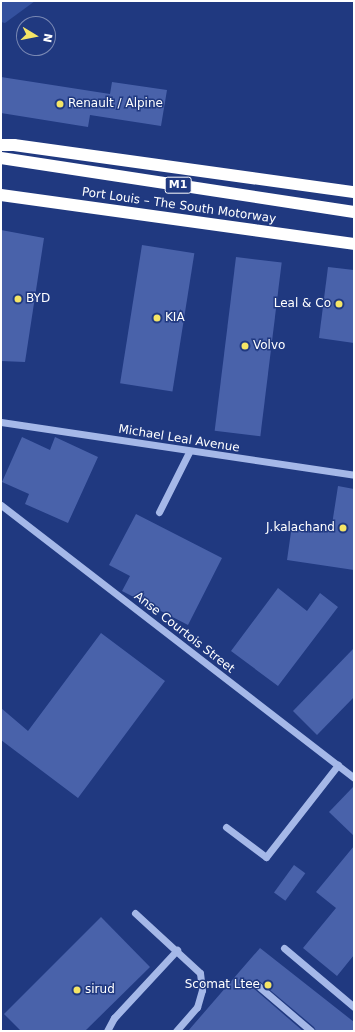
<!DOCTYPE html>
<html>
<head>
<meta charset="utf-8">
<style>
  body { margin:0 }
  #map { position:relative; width:355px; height:1032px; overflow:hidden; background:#203980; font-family:"DejaVu Sans",sans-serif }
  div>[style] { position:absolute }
  .green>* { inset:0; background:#34519e }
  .building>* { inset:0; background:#4962aa; transform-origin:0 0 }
  .minor>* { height:7px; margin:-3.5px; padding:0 3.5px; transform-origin:3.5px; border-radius:3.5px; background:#a5b8e8 }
  .highway>* { height:12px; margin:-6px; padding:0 6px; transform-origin:6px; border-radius:6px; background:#fff }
  .dots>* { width:11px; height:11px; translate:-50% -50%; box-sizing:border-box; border:2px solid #203980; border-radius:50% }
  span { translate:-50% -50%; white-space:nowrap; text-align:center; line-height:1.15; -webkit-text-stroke:3px #203980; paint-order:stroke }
  .shield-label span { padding:1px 3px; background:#203980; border:1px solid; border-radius:3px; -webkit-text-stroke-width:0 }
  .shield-label { font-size:11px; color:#fff; font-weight:700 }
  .poi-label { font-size:12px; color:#fff }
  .left { translate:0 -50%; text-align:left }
  .right { translate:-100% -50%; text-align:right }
  .street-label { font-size:12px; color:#fff }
  .frame { position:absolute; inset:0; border:2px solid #fff; pointer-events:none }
  .north { position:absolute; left:16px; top:16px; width:40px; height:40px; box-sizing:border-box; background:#203980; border:1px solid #7988b3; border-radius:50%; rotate:100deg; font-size:11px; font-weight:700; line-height:16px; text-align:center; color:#fff }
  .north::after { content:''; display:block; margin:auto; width:14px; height:18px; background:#f5e566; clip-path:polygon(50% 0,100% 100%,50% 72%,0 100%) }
</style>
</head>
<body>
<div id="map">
  <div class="green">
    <div style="clip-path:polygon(1px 1px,35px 1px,5px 23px,1px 22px)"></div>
  </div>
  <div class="building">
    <div style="clip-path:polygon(1px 77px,110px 94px,112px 82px,167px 90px,161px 126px,90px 115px,88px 127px,1px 113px)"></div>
    <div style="clip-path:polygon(1px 230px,44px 238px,25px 362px,1px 361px)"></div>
    <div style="left:142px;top:245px;width:53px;height:140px;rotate:9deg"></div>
    <div style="left:236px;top:257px;width:46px;height:175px;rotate:7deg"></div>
    <div style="clip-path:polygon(328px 267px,354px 270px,354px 343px,319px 338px)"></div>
    <div style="clip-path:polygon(22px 437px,50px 450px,55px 437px,98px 457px,68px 523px,25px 504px,29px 494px,2px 482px)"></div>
    <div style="clip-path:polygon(338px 486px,354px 489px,354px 570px,287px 560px,292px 525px,331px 531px)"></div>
    <div style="clip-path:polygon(136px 514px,222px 558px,188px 625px,122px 591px,130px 576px,109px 565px)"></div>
    <div style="clip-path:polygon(278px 588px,307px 611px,320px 593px,338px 607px,278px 686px,231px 651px)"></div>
    <div style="clip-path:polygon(101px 633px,165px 681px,78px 798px,1px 740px,1px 708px,28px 731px)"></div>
    <div style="clip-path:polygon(354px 648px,354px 697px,317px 735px,293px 711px)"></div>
    <div style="clip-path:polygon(354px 786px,354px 836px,329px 812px)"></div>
    <div style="clip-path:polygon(354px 846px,354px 955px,337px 976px,303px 948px,336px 908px,316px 892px)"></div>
    <div style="left:294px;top:865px;width:14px;height:34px;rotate:36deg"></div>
    <div style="clip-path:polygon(101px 917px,150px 967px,85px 1031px,21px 1031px,4px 1014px)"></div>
    <div style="clip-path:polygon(260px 948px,354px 1022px,354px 1031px,316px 1031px,314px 1027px,257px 979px,251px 983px,253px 988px,303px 1031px,188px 1031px)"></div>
  </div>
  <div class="minor">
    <div style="left:1px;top:422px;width:357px;rotate:8.5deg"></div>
    <div style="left:1px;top:505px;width:446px;rotate:37.7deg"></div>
    <div style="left:159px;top:512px;width:67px;rotate:-63.4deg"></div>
    <div style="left:226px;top:827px;width:50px;rotate:36.9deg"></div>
    <div style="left:266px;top:857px;width:117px;rotate:-52deg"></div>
    <div style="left:135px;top:913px;width:88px;rotate:42.7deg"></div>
    <div style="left:200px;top:973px;width:17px;rotate:83deg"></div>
    <div style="left:202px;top:990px;width:18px;rotate:106deg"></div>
    <div style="left:197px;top:1007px;width:32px;rotate:131deg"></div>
    <div style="left:284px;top:948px;width:92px;rotate:40.1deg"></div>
    <div style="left:256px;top:984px;width:72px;rotate:40.5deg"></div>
    <div style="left:107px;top:1031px;width:15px;rotate:-62deg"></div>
    <div style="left:114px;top:1018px;width:93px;rotate:-47.2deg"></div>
  </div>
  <div class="highway">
    <div style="left:1px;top:145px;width:13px"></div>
    <div style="left:14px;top:145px;width:343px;rotate:7.9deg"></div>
    <div style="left:1px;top:158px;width:357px;rotate:8.7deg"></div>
    <div style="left:1px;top:195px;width:356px;rotate:7.9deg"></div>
  </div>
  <div class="dots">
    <div style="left:60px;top:104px;background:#f5e566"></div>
    <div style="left:18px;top:299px;background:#f5e566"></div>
    <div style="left:339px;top:304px;background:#f5e566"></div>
    <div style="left:157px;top:318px;background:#f5e566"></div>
    <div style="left:245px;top:346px;background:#f5e566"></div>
    <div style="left:343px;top:528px;background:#f5e566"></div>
    <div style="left:268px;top:985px;background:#f5e566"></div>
    <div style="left:77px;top:990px;background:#f5e566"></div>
  </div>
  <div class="shield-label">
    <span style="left:178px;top:185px">M1</span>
  </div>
  <div class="poi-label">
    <span class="left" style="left:68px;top:104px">Renault / Alpine</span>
    <span class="left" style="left:26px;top:299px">BYD</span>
    <span class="right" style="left:331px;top:304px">Leal &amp; Co</span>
    <span class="left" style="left:165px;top:318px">KIA</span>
    <span class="left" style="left:253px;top:346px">Volvo</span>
    <span class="right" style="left:335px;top:528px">J.kalachand</span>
    <span class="right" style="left:260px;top:985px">Scomat Ltee</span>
    <span class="left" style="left:85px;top:990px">sirud</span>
  </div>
  <div class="street-label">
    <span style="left:179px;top:206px;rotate:8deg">Port Louis – The South Motorway</span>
    <span style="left:179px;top:439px;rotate:9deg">Michael Leal Avenue</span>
    <span style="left:184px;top:633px;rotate:38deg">Anse Courtois Street</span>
  </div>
  <div class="frame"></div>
  <div class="north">N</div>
</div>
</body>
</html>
